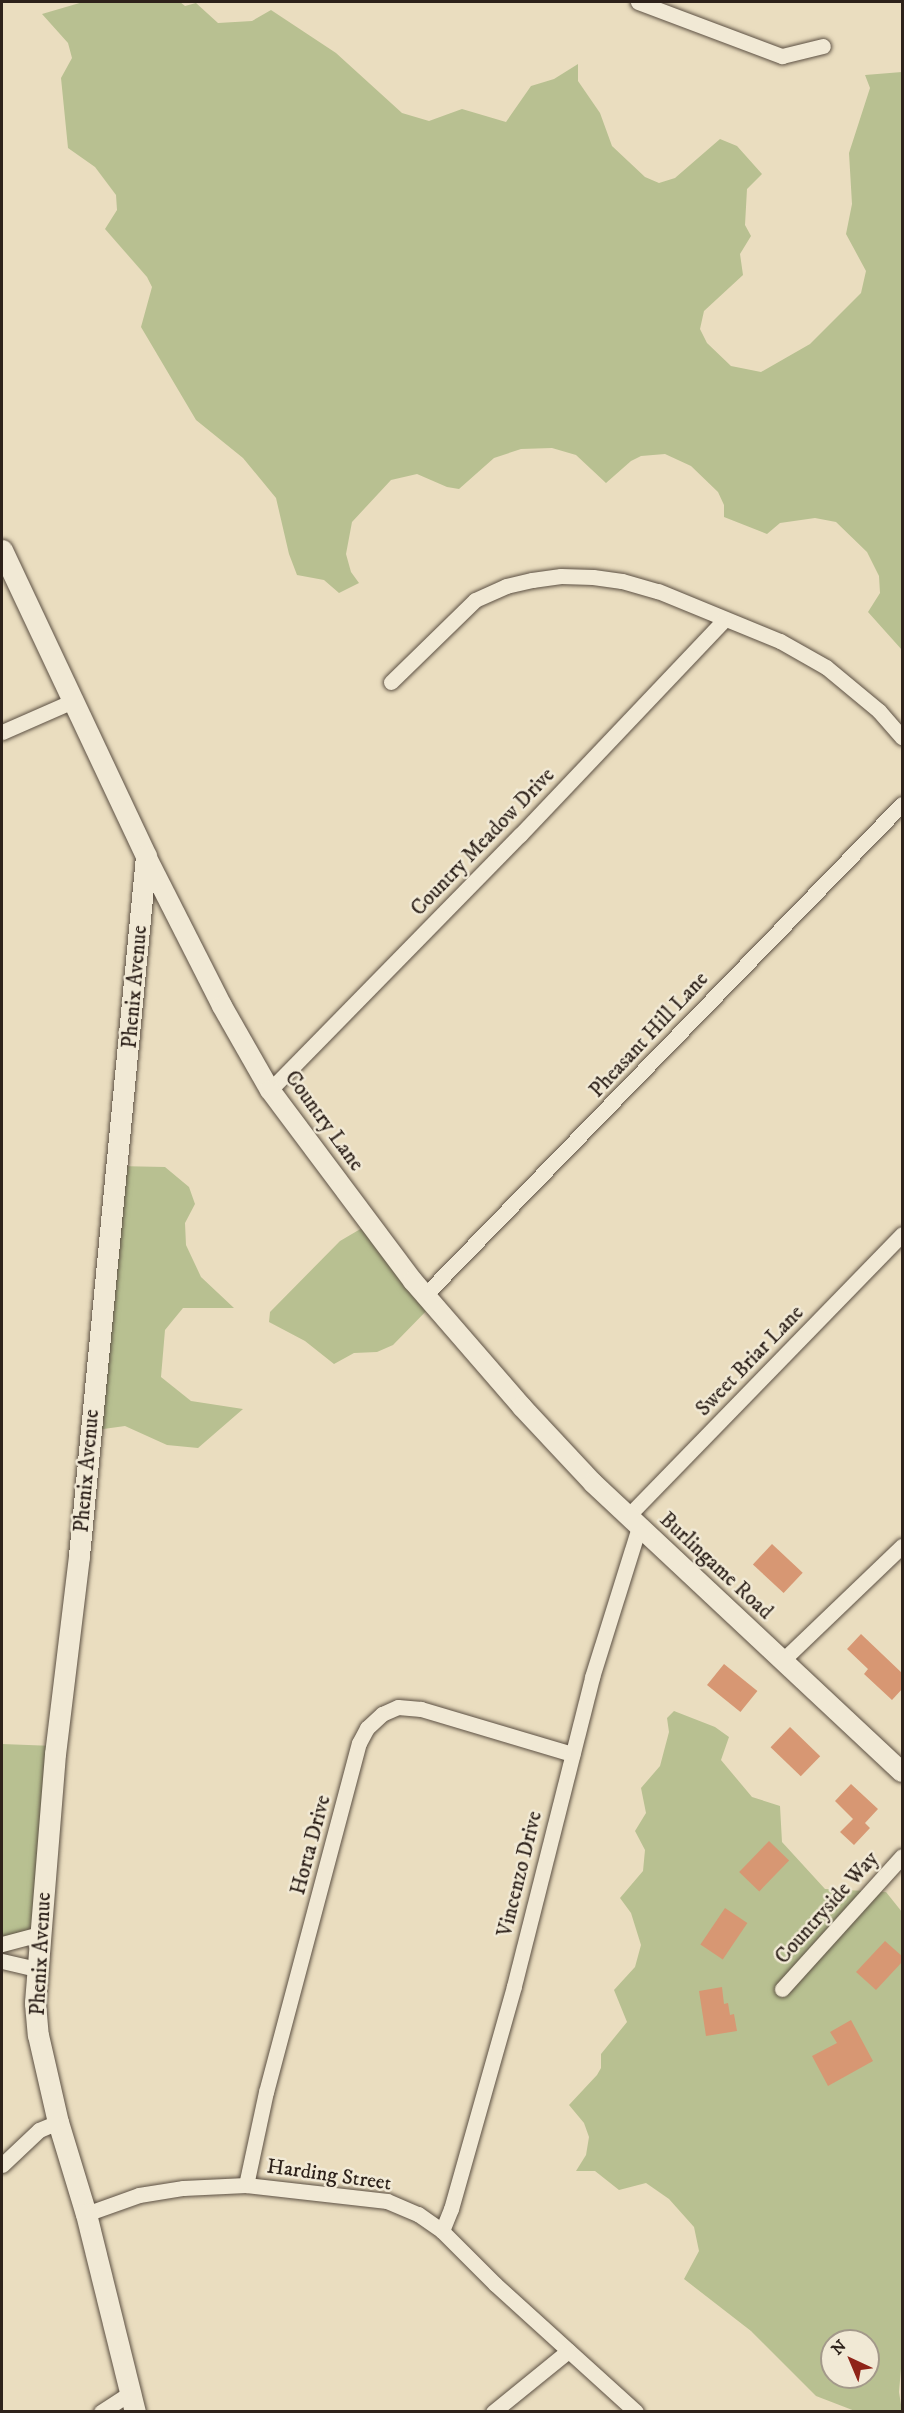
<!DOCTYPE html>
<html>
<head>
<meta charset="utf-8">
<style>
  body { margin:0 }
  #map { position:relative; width:904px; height:2413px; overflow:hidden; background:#eaddbf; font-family:"IM FELL DW Pica",serif }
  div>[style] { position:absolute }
  .green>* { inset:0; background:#b8c091 }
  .building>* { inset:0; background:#d79773; transform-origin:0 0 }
  .roads { filter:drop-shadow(0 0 2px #5c5043) drop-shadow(0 0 2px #5c5043) }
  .minor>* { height:15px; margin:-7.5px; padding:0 7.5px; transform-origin:7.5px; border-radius:7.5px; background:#f1e9d5 }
  .tertiary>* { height:20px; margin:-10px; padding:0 10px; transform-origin:10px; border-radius:10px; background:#f1e9d5 }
  .secondary>* { height:21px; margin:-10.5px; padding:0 10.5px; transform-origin:10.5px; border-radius:10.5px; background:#f1e9d5 }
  span { translate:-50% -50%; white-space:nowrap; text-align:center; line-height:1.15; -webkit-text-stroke:5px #f1e9d5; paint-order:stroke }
  .street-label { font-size:21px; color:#2d211a }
  .frame { position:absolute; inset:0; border:3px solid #2d211a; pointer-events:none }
  .north { position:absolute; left:820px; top:2329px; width:60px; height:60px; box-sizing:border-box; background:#f1e9d5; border:2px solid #a3998a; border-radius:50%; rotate:316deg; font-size:16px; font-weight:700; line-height:24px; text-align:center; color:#2d211a }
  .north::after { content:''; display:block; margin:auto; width:21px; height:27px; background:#8f2418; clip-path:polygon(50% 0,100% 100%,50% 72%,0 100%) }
</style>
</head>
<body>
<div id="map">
  <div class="green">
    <div style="clip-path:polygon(83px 2px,180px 2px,185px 6px,196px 3px,218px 23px,252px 21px,271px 10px,336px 53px,402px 113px,429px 121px,462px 109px,506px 122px,531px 86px,554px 79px,578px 64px,578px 81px,600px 113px,612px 146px,645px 177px,659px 183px,675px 178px,720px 139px,737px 146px,762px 174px,747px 189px,745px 225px,751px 236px,740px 254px,743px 275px,704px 311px,700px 329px,707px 343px,731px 366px,761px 372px,810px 344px,861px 293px,866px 271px,846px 234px,852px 204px,849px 153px,870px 88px,865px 75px,902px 72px,902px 650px,868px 612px,880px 593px,879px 576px,867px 552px,836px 522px,815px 518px,780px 523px,767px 534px,724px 517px,724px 505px,718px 492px,691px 466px,665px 454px,641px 456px,631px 461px,606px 483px,576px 455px,552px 448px,521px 449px,494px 458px,459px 489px,447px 487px,417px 474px,391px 480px,352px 522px,346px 554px,351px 572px,359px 583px,339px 593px,324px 580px,297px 575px,289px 554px,276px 498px,243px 458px,196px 420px,141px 327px,152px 287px,147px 277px,105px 229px,117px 210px,116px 195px,95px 167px,68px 148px,61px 78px,72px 58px,68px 43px,42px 14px)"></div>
    <div style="clip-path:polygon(117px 1166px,165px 1167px,189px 1187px,195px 1204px,185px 1223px,186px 1245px,201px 1277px,234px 1308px,183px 1308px,165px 1330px,161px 1377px,191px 1401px,243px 1409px,198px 1448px,167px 1445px,125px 1426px,89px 1431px)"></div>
    <div style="clip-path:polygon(369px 1224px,434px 1303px,393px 1345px,377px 1352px,354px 1353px,334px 1364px,305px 1341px,269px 1322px,270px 1312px,340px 1241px)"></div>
    <div style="clip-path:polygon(evenodd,674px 1711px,715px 1727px,729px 1737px,721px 1760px,752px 1797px,780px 1806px,782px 1842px,825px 1889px,886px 1892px,902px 1912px,902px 2357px,899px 2392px,902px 2411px,855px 2411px,816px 2396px,751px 2331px,684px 2279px,699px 2251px,694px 2227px,669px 2199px,646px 2183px,619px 2190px,595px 2171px,576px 2171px,586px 2155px,589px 2137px,584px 2123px,569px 2105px,597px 2075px,601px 2068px,601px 2054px,627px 2022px,614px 1990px,635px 1967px,641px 1945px,631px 1913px,620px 1898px,643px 1871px,645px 1850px,635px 1831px,646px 1813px,641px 1788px,660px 1766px,669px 1732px,667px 1718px,674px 1711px,832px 2341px,868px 2341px,868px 2377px,832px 2377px,832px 2341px)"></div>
    <div style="clip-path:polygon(2px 1744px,54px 1746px,40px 1928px,2px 1943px)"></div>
  </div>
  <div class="building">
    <div style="left:772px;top:1544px;width:42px;height:28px;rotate:43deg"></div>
    <div style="clip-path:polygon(861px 1634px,903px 1674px,903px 1688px,892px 1700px,864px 1674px,868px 1669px,847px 1649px)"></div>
    <div style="left:724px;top:1664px;width:43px;height:27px;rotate:39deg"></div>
    <div style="left:790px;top:1727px;width:42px;height:28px;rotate:44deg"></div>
    <div style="clip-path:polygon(851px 1784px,878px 1809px,865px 1823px,870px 1828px,854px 1845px,840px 1832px,853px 1819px,835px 1801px)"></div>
    <div style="left:769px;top:1841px;width:28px;height:43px;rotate:44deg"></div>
    <div style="left:725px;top:1908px;width:27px;height:44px;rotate:34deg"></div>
    <div style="clip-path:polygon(885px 1941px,903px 1957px,903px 1961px,876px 1990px,856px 1972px)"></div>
    <div style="clip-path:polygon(722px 1987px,724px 2004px,728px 2003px,730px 2015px,734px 2014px,737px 2031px,706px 2036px,699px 1991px)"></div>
    <div style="clip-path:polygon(851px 2020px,873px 2061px,828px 2086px,812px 2056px,837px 2043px,830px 2032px)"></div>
  </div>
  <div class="roads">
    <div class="minor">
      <div style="left:638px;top:2px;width:154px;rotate:20.6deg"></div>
      <div style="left:782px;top:56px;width:42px;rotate:-13.7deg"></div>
      <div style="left:391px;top:682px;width:117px;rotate:-44.3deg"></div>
      <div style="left:475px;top:600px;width:34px;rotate:-24deg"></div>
      <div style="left:506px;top:586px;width:27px;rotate:-13deg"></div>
      <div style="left:532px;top:580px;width:29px;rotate:-8deg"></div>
      <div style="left:561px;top:576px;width:32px;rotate:2deg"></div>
      <div style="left:593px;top:577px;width:29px;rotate:8deg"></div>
      <div style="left:622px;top:581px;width:37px;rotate:16deg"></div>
      <div style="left:658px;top:591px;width:132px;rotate:22.3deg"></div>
      <div style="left:780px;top:641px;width:53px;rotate:29.5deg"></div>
      <div style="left:826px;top:667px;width:69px;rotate:39.7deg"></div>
      <div style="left:879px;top:711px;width:35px;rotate:49deg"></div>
      <div style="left:2px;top:732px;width:77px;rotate:-23.6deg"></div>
      <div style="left:270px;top:1090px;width:357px;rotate:-45.6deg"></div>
      <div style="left:520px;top:835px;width:296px;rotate:-46.5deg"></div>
      <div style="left:426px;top:1294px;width:683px;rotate:-45.83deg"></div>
      <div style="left:628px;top:1516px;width:393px;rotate:-45.8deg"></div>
      <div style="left:783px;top:1660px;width:165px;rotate:-43.8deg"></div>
      <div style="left:2px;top:1944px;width:39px;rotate:-15deg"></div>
      <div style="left:2px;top:1961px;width:37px;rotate:13deg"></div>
      <div style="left:782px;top:1989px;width:179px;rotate:-47.9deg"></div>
      <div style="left:2px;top:2165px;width:51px;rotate:-43.4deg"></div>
      <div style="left:39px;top:2130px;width:21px;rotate:-23deg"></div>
      <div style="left:246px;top:2185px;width:95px;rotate:-77.9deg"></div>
      <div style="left:266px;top:2092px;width:361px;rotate:-75.1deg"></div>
      <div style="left:359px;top:1743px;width:17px;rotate:-62deg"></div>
      <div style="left:367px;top:1728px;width:21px;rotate:-43deg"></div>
      <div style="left:382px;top:1714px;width:17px;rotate:-24deg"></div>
      <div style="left:398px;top:1707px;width:23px;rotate:5deg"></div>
      <div style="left:421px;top:1709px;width:158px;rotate:16.6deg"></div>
      <div style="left:86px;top:2214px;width:56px;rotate:-19.7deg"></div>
      <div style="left:139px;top:2195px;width:45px;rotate:-9deg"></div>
      <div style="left:183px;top:2188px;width:63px;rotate:-2.7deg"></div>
      <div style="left:246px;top:2185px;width:142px;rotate:6.5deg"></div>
      <div style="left:387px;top:2201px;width:34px;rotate:23deg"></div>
      <div style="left:418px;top:2214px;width:29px;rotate:35deg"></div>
      <div style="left:442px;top:2231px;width:75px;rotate:45deg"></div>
      <div style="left:495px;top:2284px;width:190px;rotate:42.2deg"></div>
      <div style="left:442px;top:2231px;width:24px;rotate:-68deg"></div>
      <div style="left:451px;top:2209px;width:232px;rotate:-74.2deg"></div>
      <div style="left:514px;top:1986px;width:319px;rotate:-75.8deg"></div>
      <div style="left:592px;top:1677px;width:157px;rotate:-72.6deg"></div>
      <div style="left:101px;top:2412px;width:35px;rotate:-33deg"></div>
      <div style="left:493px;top:2412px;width:97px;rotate:-39.1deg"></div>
    </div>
    <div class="tertiary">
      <div style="left:146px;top:856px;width:168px;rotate:63.1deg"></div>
      <div style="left:222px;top:1006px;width:97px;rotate:60.3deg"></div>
      <div style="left:270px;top:1090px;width:239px;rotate:53.2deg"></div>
      <div style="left:413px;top:1281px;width:167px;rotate:49.1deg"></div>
      <div style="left:522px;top:1407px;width:104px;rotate:46.9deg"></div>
      <div style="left:593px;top:1483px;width:423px;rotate:43.1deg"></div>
    </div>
    <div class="secondary">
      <div style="left:2px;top:550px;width:338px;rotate:64.8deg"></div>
      <div style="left:146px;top:856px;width:703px;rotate:95.47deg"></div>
      <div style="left:79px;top:1556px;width:199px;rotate:96.9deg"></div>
      <div style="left:55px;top:1754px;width:250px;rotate:94.6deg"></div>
      <div style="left:35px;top:2003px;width:32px;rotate:85deg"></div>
      <div style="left:38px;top:2035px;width:89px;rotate:77.1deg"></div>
      <div style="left:58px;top:2122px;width:96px;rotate:73.1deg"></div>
      <div style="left:86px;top:2214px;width:204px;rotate:76.1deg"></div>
    </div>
  </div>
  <div class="street-label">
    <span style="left:483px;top:842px;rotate:-46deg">Country Meadow Drive</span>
    <span style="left:135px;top:987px;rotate:-85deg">Phenix Avenue</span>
    <span style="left:649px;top:1035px;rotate:-47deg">Pheasant Hill Lane</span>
    <span style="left:324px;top:1121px;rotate:54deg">Country Lane</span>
    <span style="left:750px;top:1361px;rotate:-46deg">Sweet Briar Lane</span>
    <span style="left:87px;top:1471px;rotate:-85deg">Phenix Avenue</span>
    <span style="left:716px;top:1566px;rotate:43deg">Burlingame Road</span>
    <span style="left:311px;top:1845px;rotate:-75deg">Horta Drive</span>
    <span style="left:520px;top:1874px;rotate:-76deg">Vincenzo Drive</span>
    <span style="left:827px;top:1908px;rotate:-48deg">Countryside Way</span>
    <span style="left:41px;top:1954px;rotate:-87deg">Phenix Avenue</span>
    <span style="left:329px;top:2175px;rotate:8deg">Harding Street</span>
  </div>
  <div class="frame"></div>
  <div class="north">N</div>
</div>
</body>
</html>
